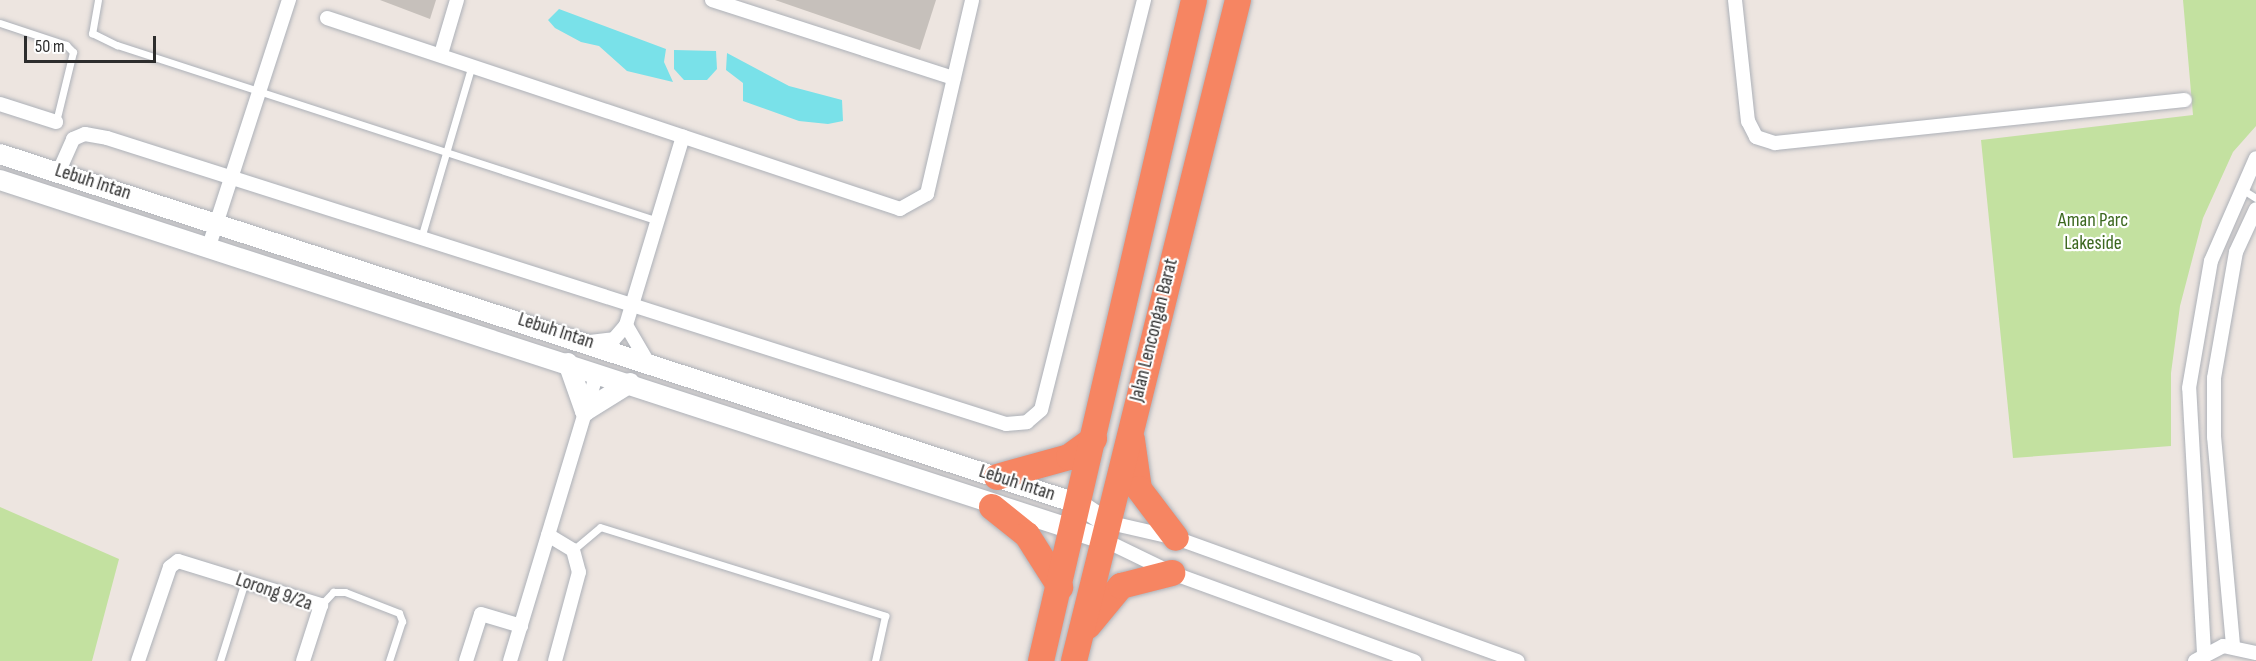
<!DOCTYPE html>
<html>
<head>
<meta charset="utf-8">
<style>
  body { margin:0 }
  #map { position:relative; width:2256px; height:661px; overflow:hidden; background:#ede5e0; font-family:"Sofia Sans Condensed",sans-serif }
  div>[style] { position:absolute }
  .green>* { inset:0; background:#c3e1a0 }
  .water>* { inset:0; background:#79e1e9 }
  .building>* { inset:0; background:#c6c0bb }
  .roads { filter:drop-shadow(0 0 2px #adb1b8) drop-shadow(0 0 2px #adb1b8) }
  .lane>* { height:7px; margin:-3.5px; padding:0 3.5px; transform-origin:3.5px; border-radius:3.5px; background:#fff }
  .street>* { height:14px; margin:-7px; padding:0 7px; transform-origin:7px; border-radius:7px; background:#fff }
  .secondary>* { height:20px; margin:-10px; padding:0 10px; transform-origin:10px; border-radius:10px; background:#fff }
  .highway>* { height:26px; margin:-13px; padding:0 13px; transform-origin:13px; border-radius:13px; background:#f68562 }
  span { translate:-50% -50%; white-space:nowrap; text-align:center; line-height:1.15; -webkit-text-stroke:4.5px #fff; paint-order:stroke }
  .street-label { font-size:20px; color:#2d2d2d }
  .park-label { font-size:20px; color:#3c681f }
  .scale { position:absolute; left:24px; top:36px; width:132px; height:27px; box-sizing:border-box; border:3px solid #2d2d2d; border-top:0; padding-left:8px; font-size:18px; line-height:21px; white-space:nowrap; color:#2d2d2d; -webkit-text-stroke:4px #fff; paint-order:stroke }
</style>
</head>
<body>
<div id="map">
  <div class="green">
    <div style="clip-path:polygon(2183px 0,2256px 0,2256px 126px,2233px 152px,2203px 218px,2180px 306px,2171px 373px,2171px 446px,2013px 458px,1981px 140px,2193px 115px)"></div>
    <div style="clip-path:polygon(0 507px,119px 559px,92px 661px,0 661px)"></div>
  </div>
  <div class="water">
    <div style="clip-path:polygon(559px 9px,666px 49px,664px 62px,673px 82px,627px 71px,599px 46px,581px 42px,555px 28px,548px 20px)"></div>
    <div style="clip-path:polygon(674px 50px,716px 51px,717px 69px,707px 80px,684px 80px,674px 69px)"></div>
    <div style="clip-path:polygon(727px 53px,789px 86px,842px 100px,843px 121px,828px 124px,799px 121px,743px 101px,743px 83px,726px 70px)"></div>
  </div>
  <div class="building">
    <div style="clip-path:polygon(380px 0,436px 0,430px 19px)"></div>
    <div style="clip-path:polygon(775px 0,936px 0,920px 50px)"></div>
  </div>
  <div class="roads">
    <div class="lane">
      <div style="left:98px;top:0;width:34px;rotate:100deg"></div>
      <div style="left:92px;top:33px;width:28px;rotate:26deg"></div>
      <div style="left:117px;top:45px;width:569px;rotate:18.02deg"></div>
      <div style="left:0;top:23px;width:70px;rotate:18.4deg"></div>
      <div style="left:66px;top:45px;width:10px;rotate:45deg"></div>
      <div style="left:73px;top:52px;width:72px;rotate:103.7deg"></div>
      <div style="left:2240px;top:188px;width:19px;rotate:32deg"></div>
      <div style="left:421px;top:238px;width:180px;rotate:-73.6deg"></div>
      <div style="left:573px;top:550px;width:35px;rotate:-40deg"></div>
      <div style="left:600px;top:527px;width:299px;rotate:17.3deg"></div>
      <div style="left:885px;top:616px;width:46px;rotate:102.5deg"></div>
      <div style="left:321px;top:605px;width:18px;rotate:-47deg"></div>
      <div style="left:333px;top:592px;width:12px"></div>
      <div style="left:345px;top:592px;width:58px;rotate:21.3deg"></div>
      <div style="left:399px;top:613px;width:9px;rotate:69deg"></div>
      <div style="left:402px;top:621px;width:42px;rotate:108deg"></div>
      <div style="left:220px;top:661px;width:84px;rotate:-72.6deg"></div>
    </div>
    <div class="street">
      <div style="left:712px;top:0;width:254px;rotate:17.9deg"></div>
      <div style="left:1735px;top:0;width:122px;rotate:83.9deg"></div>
      <div style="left:1748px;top:121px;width:18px;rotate:63deg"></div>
      <div style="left:1756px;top:137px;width:20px;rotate:18deg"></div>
      <div style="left:1775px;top:143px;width:412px;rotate:-6deg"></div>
      <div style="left:327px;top:18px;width:604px;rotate:18.43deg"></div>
      <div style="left:900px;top:209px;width:31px;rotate:-29deg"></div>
      <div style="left:927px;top:194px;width:199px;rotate:-76.9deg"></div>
      <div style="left:441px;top:54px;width:56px;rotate:-73.5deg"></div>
      <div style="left:0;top:104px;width:59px;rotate:17.8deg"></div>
      <div style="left:59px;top:171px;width:35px;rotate:-66deg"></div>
      <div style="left:73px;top:139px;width:13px;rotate:-23deg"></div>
      <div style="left:85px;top:134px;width:22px;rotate:10deg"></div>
      <div style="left:107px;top:138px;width:943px;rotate:17.65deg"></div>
      <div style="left:1006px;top:424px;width:21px;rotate:-5deg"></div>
      <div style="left:1027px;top:422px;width:18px;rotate:-41deg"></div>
      <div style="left:1041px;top:410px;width:423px;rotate:-75.9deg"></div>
      <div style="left:209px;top:246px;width:259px;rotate:-72deg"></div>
      <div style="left:626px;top:325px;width:42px;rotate:59.7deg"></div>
      <div style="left:590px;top:342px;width:24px;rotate:-7deg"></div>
      <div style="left:614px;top:339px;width:18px;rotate:-49deg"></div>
      <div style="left:626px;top:325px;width:197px;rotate:-73.2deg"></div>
      <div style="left:1106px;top:522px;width:72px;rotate:12.9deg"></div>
      <div style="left:1176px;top:538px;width:363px;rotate:19.8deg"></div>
      <div style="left:548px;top:535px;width:29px;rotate:31deg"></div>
      <div style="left:573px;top:550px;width:23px;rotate:75deg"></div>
      <div style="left:579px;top:572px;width:92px;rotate:105.1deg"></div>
      <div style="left:1102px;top:539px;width:78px;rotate:25.9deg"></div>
      <div style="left:1172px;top:573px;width:258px;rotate:20deg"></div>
      <div style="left:2233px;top:645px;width:209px;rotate:-95.2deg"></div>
      <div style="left:2214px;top:437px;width:59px;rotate:-90deg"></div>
      <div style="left:2214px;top:378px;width:128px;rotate:-80.1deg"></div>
      <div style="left:2236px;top:252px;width:47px;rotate:-65.1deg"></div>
      <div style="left:2204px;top:653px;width:265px;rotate:-93.2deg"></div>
      <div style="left:2189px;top:388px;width:129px;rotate:-80.2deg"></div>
      <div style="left:2211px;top:261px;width:112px;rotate:-66.4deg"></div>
      <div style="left:138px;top:661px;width:99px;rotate:-71.2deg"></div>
      <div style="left:170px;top:567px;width:10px;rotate:-37deg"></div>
      <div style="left:178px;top:561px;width:150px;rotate:17.1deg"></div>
      <div style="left:321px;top:605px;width:59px;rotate:107.8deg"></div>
      <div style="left:466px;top:661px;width:49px;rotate:-72.3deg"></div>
      <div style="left:481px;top:614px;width:42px;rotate:16.7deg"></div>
      <div style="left:510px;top:661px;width:302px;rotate:-73.2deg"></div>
      <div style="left:2195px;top:661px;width:32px;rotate:-28deg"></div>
      <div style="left:2223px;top:646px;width:34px;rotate:12deg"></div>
    </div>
    <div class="secondary">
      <div style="left:0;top:154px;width:1134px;rotate:17.97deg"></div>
      <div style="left:1079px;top:504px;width:32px;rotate:34deg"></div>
      <div style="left:0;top:180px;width:1159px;rotate:18.04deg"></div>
      <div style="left:568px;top:363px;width:51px;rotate:70.5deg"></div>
      <div style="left:585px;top:411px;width:53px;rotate:-31.9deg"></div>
    </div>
    <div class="highway">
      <div style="left:1132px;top:440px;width:49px;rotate:81.9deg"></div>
      <div style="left:1139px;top:489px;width:61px;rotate:52.9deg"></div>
      <div style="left:997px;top:477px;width:75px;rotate:-15.5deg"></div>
      <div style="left:1069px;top:457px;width:31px;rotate:-36deg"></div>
      <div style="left:992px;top:507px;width:45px;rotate:38.7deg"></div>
      <div style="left:1027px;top:535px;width:62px;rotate:57.6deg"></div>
      <div style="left:1088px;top:626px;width:52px;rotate:-50.5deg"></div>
      <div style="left:1121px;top:586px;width:53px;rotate:-14.3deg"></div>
      <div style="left:1041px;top:661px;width:678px;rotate:-76.97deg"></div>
      <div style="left:1074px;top:661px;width:681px;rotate:-76.07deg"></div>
    </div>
  </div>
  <div class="street-label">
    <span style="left:93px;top:182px;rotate:18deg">Lebuh Intan</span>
    <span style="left:1154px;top:330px;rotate:-76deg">Jalan Lencongan Barat</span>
    <span style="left:556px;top:331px;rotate:18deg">Lebuh Intan</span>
    <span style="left:1017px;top:483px;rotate:18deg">Lebuh Intan</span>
    <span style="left:274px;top:592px;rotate:19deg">Lorong 9/2a</span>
  </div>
  <div class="park-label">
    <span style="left:2093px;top:232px">Aman Parc<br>Lakeside</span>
  </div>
  <div class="scale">50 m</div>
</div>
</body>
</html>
